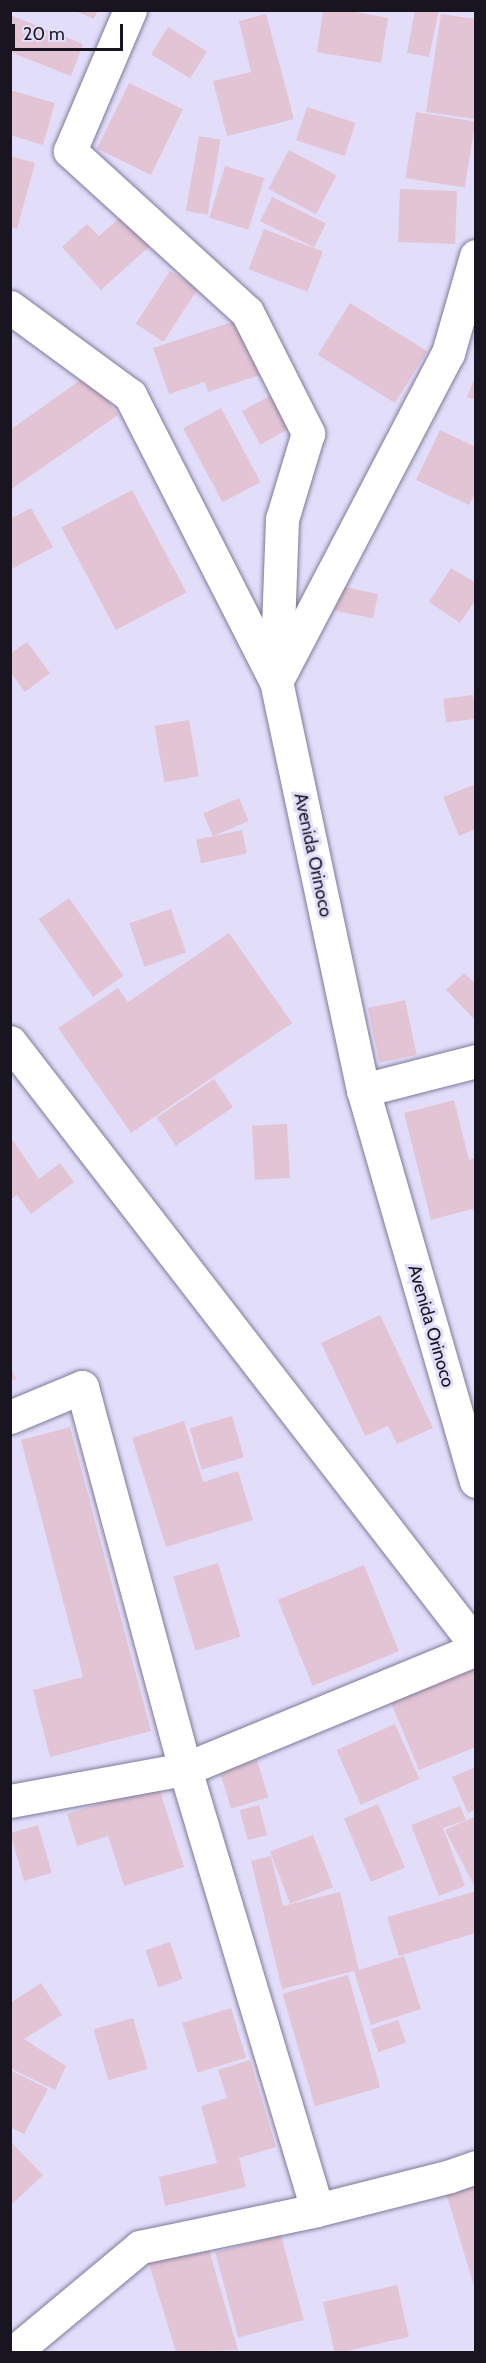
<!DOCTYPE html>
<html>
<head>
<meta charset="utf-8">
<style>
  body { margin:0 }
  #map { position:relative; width:486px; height:2363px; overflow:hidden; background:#e2defa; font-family:Cabin,sans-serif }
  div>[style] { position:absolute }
  .building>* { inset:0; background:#e3c4d4; transform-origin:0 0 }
  .roads { filter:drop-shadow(0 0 2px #7f7a9a) drop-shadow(0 0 2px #7f7a9a) }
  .street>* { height:33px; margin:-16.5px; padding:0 16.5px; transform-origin:16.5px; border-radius:16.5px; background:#fff }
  span { translate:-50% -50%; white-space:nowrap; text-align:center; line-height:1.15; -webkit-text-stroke:6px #e2defa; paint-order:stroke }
  .street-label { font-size:18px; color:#181521 }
  .frame { position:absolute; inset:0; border:12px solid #181521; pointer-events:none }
  .scale { position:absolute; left:12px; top:24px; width:111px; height:27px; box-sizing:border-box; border:3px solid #181521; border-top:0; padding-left:8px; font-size:18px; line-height:21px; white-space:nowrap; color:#181521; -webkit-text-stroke:4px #e2defa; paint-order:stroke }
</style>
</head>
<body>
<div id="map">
  <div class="building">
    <div style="clip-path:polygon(73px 10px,98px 10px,94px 19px)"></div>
    <div style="clip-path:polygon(323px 10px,345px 10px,388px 18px,381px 63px,317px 52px)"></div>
    <div style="clip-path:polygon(415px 10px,439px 10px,429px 57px,407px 53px)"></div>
    <div style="clip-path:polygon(266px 14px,294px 119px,227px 136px,213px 81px,251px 72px,239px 21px)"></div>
    <div style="clip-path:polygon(441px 14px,476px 19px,476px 119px,426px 112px)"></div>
    <div style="clip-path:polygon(10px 15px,83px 44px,71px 76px,10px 52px)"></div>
    <div style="left:168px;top:27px;width:46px;height:32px;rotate:32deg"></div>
    <div style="left:129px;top:83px;width:60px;height:73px;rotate:26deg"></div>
    <div style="clip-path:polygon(10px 90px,55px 103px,43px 145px,10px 135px)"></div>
    <div style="left:307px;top:107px;width:51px;height:35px;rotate:18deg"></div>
    <div style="left:416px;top:112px;width:60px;height:67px;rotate:9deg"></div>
    <div style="left:199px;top:136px;width:22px;height:76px;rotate:10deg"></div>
    <div style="left:289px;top:150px;width:54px;height:44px;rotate:28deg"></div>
    <div style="clip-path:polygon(10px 156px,35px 163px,17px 229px,10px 227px)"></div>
    <div style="left:225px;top:166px;width:41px;height:54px;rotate:17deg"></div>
    <div style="left:400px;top:189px;width:57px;height:53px;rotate:2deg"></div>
    <div style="left:272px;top:197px;width:60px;height:27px;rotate:26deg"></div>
    <div style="clip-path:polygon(124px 214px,152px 244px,101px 290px,62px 247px,87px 224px,99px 236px)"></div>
    <div style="left:264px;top:229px;width:63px;height:43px;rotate:21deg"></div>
    <div style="left:170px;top:271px;width:33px;height:63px;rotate:33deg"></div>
    <div style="left:350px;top:303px;width:91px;height:61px;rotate:32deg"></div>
    <div style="clip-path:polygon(247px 317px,266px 373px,208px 392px,205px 382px,169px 394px,153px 348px)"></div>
    <div style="clip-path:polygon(89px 374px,118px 415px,10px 490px,10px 430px)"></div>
    <div style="clip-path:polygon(475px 377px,476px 377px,476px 400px,467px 397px)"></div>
    <div style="left:282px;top:389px;width:38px;height:46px;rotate:61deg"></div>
    <div style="left:221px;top:408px;width:84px;height:43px;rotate:62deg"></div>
    <div style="clip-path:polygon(440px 430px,476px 447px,476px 491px,469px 505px,416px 480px)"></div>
    <div style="left:132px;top:490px;width:116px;height:80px;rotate:62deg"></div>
    <div style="clip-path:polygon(31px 508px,53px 547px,10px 570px,10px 519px)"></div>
    <div style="clip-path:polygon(451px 568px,476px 583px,476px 599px,460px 623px,429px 602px)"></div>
    <div style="left:340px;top:586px;width:39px;height:25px;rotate:12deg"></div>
    <div style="clip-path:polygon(27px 642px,50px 673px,25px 692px,10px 672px,10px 654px)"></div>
    <div style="left:473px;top:695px;width:24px;height:30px;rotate:83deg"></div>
    <div style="left:189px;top:720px;width:57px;height:35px;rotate:80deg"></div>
    <div style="clip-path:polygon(476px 784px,476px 829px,459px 836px,443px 797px)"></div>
    <div style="left:239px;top:798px;width:25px;height:39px;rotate:67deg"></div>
    <div style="left:242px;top:830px;width:24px;height:47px;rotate:78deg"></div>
    <div style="left:69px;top:898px;width:95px;height:37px;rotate:55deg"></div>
    <div style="left:171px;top:909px;width:46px;height:44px;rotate:71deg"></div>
    <div style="clip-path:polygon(229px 933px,292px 1023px,131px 1133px,58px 1028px,118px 988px,128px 1002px)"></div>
    <div style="clip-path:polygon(464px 973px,476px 984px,476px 1021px,446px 990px)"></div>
    <div style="left:405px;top:1000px;width:56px;height:38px;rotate:78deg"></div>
    <div style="left:214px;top:1079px;width:34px;height:69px;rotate:56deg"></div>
    <div style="clip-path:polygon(454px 1100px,469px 1160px,476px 1158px,476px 1208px,431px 1220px,404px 1113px)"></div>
    <div style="left:287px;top:1124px;width:54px;height:35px;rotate:87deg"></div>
    <div style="clip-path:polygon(10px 1136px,39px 1179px,60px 1163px,74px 1182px,31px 1214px,17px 1195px,10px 1200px)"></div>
    <div style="clip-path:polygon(380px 1315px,433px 1428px,397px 1444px,388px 1426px,365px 1436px,321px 1343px)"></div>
    <div style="clip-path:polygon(10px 1365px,16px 1379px,10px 1381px)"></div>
    <div style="left:232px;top:1416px;width:43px;height:44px;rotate:74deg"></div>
    <div style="clip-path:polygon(184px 1421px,203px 1482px,238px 1471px,253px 1520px,166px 1547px,132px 1438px)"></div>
    <div style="clip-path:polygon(70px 1427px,151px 1731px,50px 1757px,33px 1690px,83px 1677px,21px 1440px)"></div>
    <div style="left:218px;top:1563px;width:77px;height:47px;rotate:73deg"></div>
    <div style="left:364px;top:1565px;width:93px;height:93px;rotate:68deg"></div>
    <div style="clip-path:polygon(475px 1667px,476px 1747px,419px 1770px,391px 1703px)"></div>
    <div style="left:395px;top:1724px;width:60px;height:64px;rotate:66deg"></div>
    <div style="left:257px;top:1760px;width:39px;height:39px;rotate:73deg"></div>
    <div style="clip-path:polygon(476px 1767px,476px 1809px,468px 1813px,452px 1777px)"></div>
    <div style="clip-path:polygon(158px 1785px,184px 1867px,124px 1886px,108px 1836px,77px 1846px,67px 1814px)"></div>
    <div style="left:378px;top:1804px;width:69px;height:37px;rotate:67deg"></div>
    <div style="left:259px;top:1805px;width:31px;height:20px;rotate:75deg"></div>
    <div style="clip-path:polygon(460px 1806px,466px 1820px,443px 1828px,465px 1886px,439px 1896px,411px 1825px)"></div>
    <div style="clip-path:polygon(476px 1816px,476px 1889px,445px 1830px)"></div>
    <div style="left:38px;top:1825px;width:50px;height:29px;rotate:74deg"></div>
    <div style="left:313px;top:1835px;width:56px;height:46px;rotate:69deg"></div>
    <div style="clip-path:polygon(271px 1856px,283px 1906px,340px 1892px,359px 1970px,404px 1956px,421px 2009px,371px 2025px,354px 1971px,282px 1989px,251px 1861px)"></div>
    <div style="clip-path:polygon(476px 1891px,476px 1933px,399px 1956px,387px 1917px)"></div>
    <div style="left:170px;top:1942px;width:39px;height:26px;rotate:71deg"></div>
    <div style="left:348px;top:1975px;width:117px;height:68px;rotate:74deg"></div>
    <div style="clip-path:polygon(41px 1983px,62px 2015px,24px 2039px,66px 2066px,55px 2090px,10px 2068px,10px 2003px)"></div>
    <div style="left:231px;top:2008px;width:52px;height:51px;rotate:73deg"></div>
    <div style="left:133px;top:2018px;width:53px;height:41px;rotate:74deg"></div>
    <div style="left:398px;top:2020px;width:24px;height:29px;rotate:71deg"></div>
    <div style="clip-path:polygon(250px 2060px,276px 2147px,239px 2158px,246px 2187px,165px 2206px,159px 2177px,217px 2163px,201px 2106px,227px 2098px,218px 2070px)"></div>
    <div style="clip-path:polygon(10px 2070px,48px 2089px,24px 2134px,10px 2127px)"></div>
    <div style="clip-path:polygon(10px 2141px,43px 2175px,10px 2206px)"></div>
    <div style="clip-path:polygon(476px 2184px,476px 2288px,475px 2289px,446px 2193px)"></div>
    <div style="left:281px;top:2235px;width:88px;height:68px;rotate:75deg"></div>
    <div style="clip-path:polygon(207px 2243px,238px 2350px,176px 2352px,148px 2261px)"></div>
    <div style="left:397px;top:2285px;width:53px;height:76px;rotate:77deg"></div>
  </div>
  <div class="roads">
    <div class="street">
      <div style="left:130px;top:10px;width:153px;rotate:113.1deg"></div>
      <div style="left:70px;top:151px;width:239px;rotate:42.3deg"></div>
      <div style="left:247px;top:312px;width:136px;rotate:63.2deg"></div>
      <div style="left:308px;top:433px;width:90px;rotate:106.8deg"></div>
      <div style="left:282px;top:519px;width:160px;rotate:92.1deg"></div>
      <div style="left:10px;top:307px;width:149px;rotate:36.3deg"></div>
      <div style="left:130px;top:395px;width:321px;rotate:63deg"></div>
      <div style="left:276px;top:681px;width:418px;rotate:78deg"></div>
      <div style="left:363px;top:1090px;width:407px;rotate:73.9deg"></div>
      <div style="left:280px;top:674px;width:362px;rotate:-62.4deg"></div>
      <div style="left:448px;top:353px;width:101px;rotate:-73.9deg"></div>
      <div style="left:10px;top:1042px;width:762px;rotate:52.3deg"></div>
      <div style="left:363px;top:1090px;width:117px;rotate:-14.4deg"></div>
      <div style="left:10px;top:1417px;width:78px;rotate:-22.6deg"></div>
      <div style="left:82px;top:1387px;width:396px;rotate:74.9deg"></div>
      <div style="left:185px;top:1769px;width:460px;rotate:73.3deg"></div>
      <div style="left:10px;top:1801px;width:178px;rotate:-10.4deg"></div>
      <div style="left:185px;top:1769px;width:315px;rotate:-22.4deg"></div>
      <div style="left:14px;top:2352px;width:164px;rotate:-39.8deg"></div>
      <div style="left:140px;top:2247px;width:181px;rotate:-11.8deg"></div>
      <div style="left:317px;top:2210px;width:137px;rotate:-14.3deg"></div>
      <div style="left:450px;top:2176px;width:28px;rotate:-19deg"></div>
    </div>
  </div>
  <div class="street-label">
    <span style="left:313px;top:855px;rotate:78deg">Avenida Orinoco</span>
    <span style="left:431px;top:1326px;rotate:74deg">Avenida Orinoco</span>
  </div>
  <div class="frame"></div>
  <div class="scale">20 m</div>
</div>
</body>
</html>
